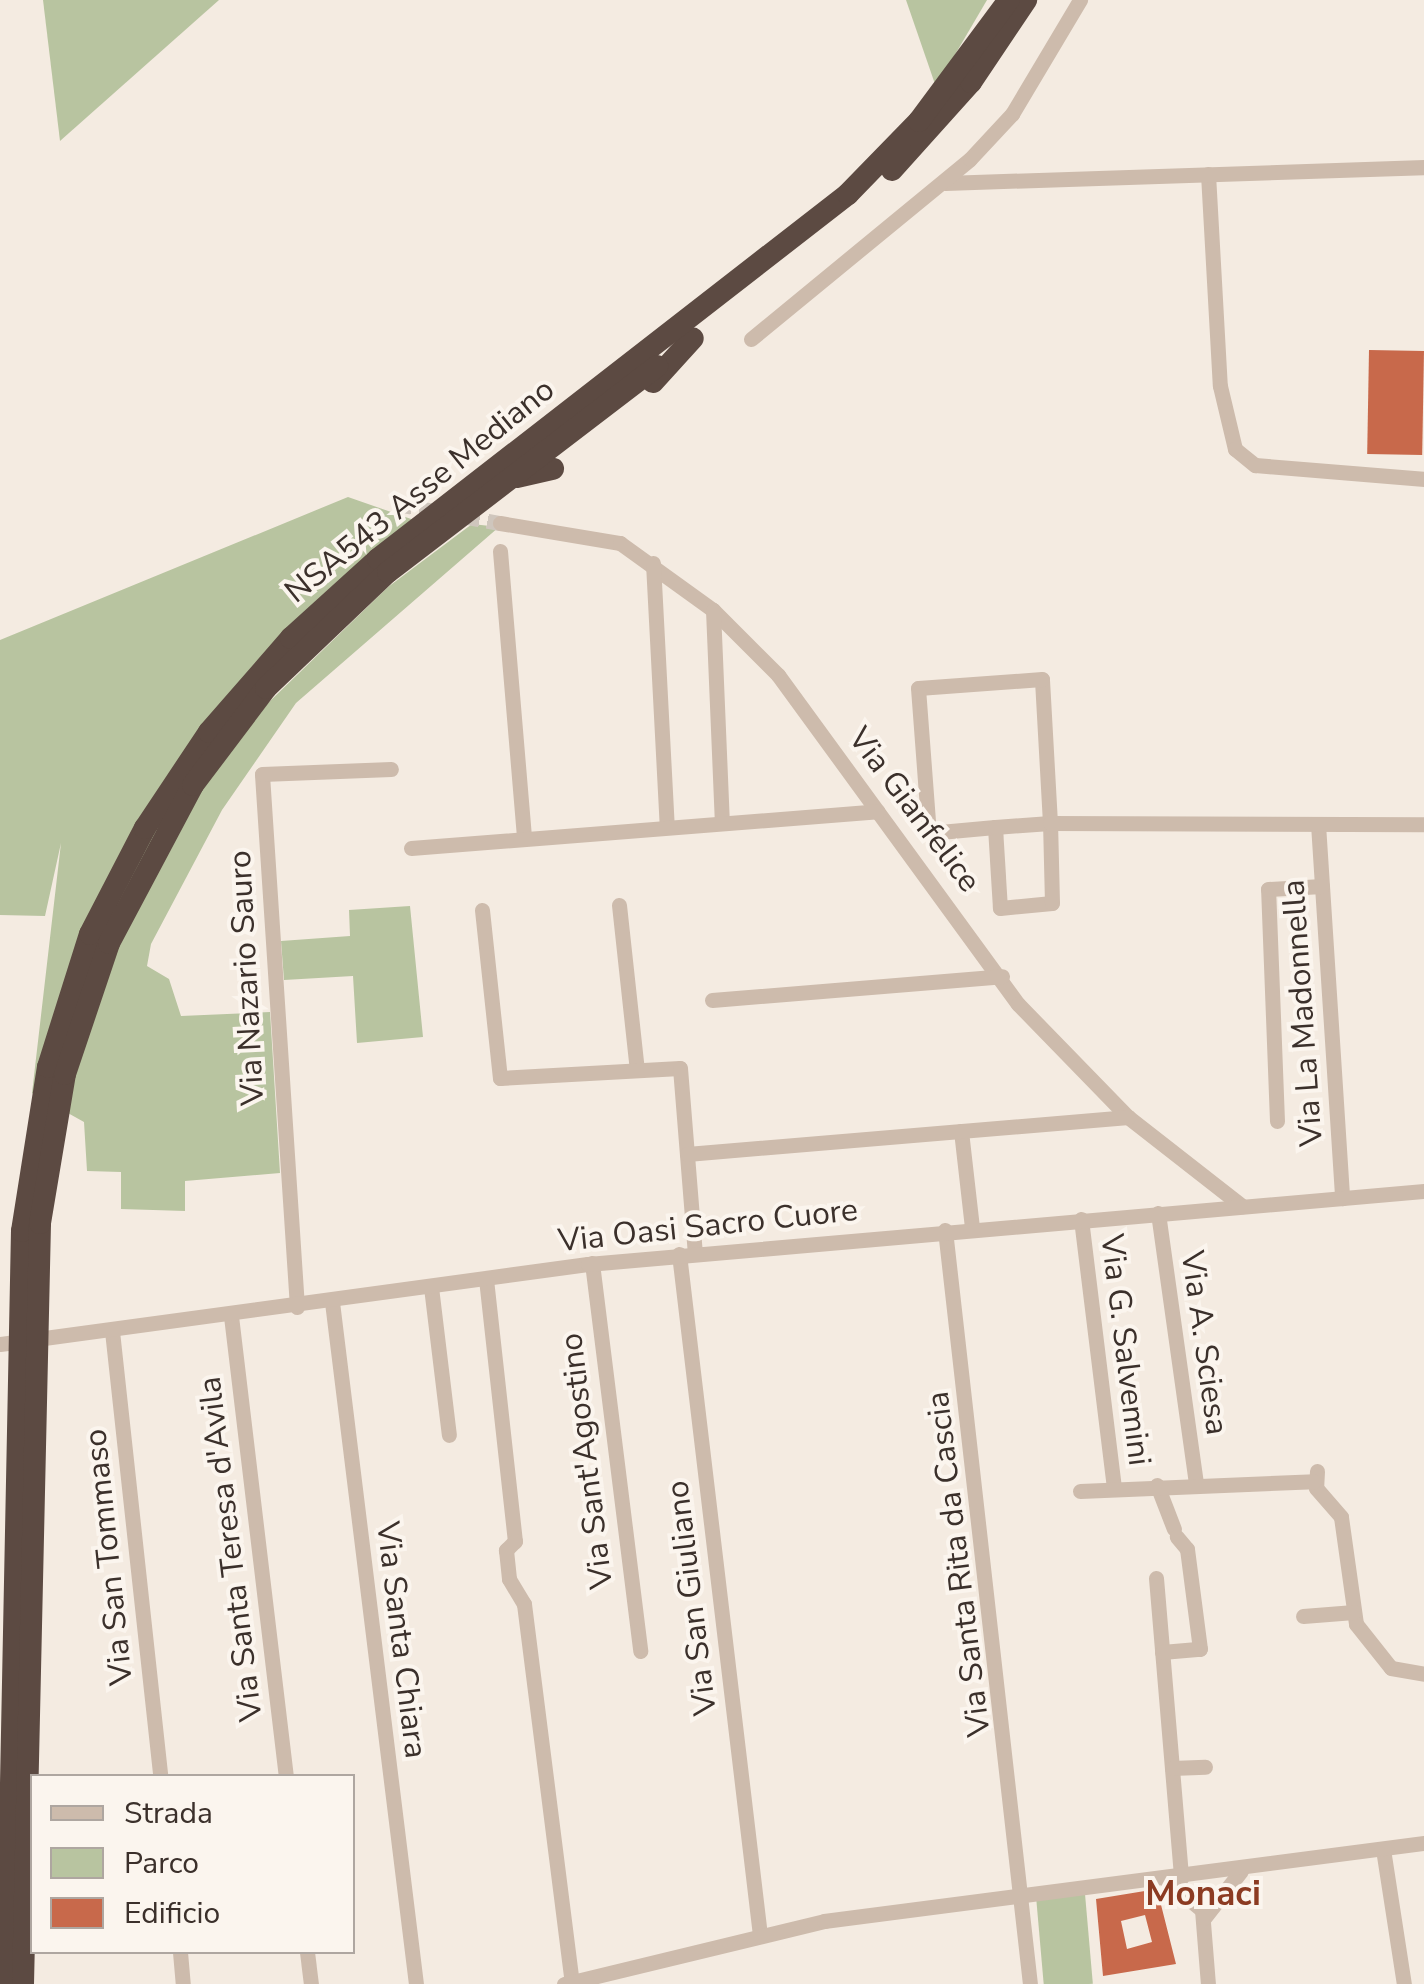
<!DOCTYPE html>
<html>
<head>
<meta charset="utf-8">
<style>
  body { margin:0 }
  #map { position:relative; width:1424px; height:1984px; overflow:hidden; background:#f4ebe1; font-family:"Nunito Sans",sans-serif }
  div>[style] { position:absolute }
  .green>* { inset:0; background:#b8c4a0; transform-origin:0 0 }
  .building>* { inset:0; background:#c8694b; transform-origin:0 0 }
  .minor-tunnel>* { height:15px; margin-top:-7.5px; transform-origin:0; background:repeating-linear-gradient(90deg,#cfc6bd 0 15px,transparent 0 23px) }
  .minor>* { height:15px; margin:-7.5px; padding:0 7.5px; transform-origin:7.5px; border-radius:7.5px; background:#cdbbac }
  .highway>* { height:22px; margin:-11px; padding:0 11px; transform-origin:11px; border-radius:11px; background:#5c4a42 }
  span { translate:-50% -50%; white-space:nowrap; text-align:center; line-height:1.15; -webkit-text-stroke:8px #fbf5ee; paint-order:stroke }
  .street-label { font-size:32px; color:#3b302b }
  .neighbourhood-label { font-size:35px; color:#8c3b22; font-weight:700 }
  .legend { position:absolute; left:30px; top:1774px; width:325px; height:180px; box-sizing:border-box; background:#fbf5ee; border:2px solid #aea6a0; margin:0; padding:12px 18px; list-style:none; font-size:30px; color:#3b302b }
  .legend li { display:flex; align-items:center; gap:20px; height:50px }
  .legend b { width:50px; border:2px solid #aea6a0 }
</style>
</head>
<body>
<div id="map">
  <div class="green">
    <div style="clip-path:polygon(43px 0,219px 0,60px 141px)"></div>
    <div style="clip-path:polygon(906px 0,987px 0,936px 87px)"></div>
    <div style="clip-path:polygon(348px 497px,414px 520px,330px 591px,192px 802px,267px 704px,388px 587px,472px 524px,499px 527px,296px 703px,222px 810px,151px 944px,147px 966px,169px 979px,181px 1016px,270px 1012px,280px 1173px,185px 1181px,185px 1211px,121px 1209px,121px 1172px,87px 1171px,84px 1122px,32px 1093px,61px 843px,45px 916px,0 915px,0 640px)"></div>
    <div style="clip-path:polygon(410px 906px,423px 1037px,357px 1043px,353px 976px,284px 980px,281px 941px,350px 936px,349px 910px)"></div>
    <div style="left:1085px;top:1894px;width:90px;height:49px;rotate:85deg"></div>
  </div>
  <div class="building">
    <div style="left:1369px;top:350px;width:55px;height:104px;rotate:1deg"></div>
    <div style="clip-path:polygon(evenodd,1157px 1889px,1176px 1964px,1103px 1976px,1096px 1899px,1157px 1889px,1145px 1915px,1152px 1942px,1127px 1949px,1121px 1921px,1145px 1915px)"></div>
  </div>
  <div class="minor-tunnel">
    <div style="left:397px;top:504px;width:105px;rotate:10.5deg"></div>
  </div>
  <div class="minor">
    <div style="left:1208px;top:174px;width:212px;rotate:86.8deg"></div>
    <div style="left:1220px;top:386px;width:65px;rotate:76.6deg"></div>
    <div style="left:1235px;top:449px;width:26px;rotate:39deg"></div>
    <div style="left:1255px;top:465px;width:170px;rotate:4.7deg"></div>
    <div style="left:945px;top:183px;width:479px;rotate:-1.9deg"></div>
    <div style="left:751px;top:339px;width:283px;rotate:-39.4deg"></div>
    <div style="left:970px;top:159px;width:62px;rotate:-47deg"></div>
    <div style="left:1012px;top:114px;width:133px;rotate:-59.2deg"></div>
    <div style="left:500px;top:523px;width:122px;rotate:9.5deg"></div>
    <div style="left:620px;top:543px;width:115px;rotate:35.8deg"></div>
    <div style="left:713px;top:610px;width:92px;rotate:45deg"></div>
    <div style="left:778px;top:675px;width:407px;rotate:53.9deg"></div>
    <div style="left:1018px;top:1004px;width:158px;rotate:45.8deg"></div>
    <div style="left:1128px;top:1117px;width:145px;rotate:38deg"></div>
    <div style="left:500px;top:551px;width:289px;rotate:85.2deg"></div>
    <div style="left:653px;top:563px;width:264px;rotate:87deg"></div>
    <div style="left:713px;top:610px;width:213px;rotate:87.6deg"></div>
    <div style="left:1318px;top:824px;width:375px;rotate:86.3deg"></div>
    <div style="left:995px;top:827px;width:81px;rotate:86.5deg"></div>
    <div style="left:1000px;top:908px;width:52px;rotate:-5.5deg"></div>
    <div style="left:1052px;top:903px;width:80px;rotate:-91.4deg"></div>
    <div style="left:1050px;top:823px;width:144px;rotate:-93.2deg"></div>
    <div style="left:1042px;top:679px;width:124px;rotate:175.8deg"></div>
    <div style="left:918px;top:688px;width:145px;rotate:85.7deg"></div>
    <div style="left:929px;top:833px;width:66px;rotate:-5.2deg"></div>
    <div style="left:995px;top:827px;width:55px;rotate:-4.2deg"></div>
    <div style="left:1050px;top:823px;width:374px;rotate:0.2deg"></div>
    <div style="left:411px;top:848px;width:468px;rotate:-4.5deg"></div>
    <div style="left:619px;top:905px;width:166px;rotate:83.8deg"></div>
    <div style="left:482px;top:910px;width:169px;rotate:83.9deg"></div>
    <div style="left:500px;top:1078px;width:180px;rotate:-3.2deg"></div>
    <div style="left:680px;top:1068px;width:186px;rotate:85.4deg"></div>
    <div style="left:712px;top:1000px;width:291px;rotate:-4.7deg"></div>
    <div style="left:1277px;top:1121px;width:232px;rotate:-92.2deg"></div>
    <div style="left:1268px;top:889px;width:54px;rotate:-3.2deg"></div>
    <div style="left:961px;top:1131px;width:98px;rotate:83.5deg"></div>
    <div style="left:687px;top:1154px;width:443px;rotate:-4.8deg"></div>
    <div style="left:1158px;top:1213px;width:272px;rotate:82deg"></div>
    <div style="left:1081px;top:1219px;width:271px;rotate:83deg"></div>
    <div style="left:945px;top:1230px;width:759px;rotate:83.57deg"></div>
    <div style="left:679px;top:1254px;width:686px;rotate:83.22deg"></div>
    <div style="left:592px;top:1263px;width:391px;rotate:82.9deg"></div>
    <div style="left:486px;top:1279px;width:264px;rotate:83.7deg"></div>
    <div style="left:515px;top:1541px;width:13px;rotate:135deg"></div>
    <div style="left:506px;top:1550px;width:29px;rotate:84deg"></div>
    <div style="left:509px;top:1579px;width:29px;rotate:59deg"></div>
    <div style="left:524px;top:1604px;width:381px;rotate:82.8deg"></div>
    <div style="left:431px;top:1287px;width:149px;rotate:83.1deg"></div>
    <div style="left:332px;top:1302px;width:687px;rotate:82.98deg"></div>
    <div style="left:297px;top:1307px;width:534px;rotate:-93.76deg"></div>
    <div style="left:262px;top:774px;width:129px;rotate:-2.2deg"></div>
    <div style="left:231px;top:1316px;width:463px;rotate:83.2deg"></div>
    <div style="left:112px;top:1331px;width:448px;rotate:83.8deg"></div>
    <div style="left:0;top:1344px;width:593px;rotate:-7.75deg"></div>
    <div style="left:588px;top:1264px;width:839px;rotate:-4.99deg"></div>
    <div style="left:1317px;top:1471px;width:17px;rotate:93deg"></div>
    <div style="left:1316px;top:1488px;width:38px;rotate:49deg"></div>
    <div style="left:1341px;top:1517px;width:108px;rotate:82deg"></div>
    <div style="left:1356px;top:1624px;width:56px;rotate:51.5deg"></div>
    <div style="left:1391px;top:1668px;width:34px;rotate:10deg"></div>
    <div style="left:1157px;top:1485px;width:47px;rotate:68.9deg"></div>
    <div style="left:1080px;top:1491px;width:234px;rotate:-2.4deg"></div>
    <div style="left:1156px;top:1578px;width:301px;rotate:85.2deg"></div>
    <div style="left:1303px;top:1616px;width:51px;rotate:-4.5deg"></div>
    <div style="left:1162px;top:1652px;width:38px;rotate:-5deg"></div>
    <div style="left:1200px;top:1649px;width:101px;rotate:-97.4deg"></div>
    <div style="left:1187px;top:1549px;width:16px;rotate:-130deg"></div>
    <div style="left:1172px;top:1768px;width:33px;rotate:-2deg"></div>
    <div style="left:1383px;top:1849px;width:137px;rotate:81.2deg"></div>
    <div style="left:1167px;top:1881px;width:45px;rotate:39.6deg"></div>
    <div style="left:1202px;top:1910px;width:74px;rotate:85.4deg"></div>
    <div style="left:1204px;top:1918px;width:60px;rotate:-51.8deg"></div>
    <div style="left:180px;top:1952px;width:32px;rotate:85deg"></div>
    <div style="left:307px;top:1952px;width:32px;rotate:83deg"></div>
    <div style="left:564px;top:1984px;width:268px;rotate:-13.6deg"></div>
    <div style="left:824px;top:1921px;width:605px;rotate:-7.41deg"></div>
  </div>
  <div class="highway">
    <div style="left:892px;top:170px;width:118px;rotate:-48.1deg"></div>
    <div style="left:971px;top:82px;width:99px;rotate:-56.1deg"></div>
    <div style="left:653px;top:382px;width:59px;rotate:-47.7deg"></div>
    <div style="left:517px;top:477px;width:37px;rotate:-13deg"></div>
    <div style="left:7px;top:1984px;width:753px;rotate:-88.86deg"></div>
    <div style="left:22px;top:1231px;width:166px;rotate:-81deg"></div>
    <div style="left:48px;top:1067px;width:139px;rotate:-72.5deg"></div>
    <div style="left:90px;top:934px;width:119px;rotate:-62.6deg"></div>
    <div style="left:145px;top:828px;width:115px;rotate:-56.3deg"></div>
    <div style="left:209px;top:732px;width:125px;rotate:-48.9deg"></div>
    <div style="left:291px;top:638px;width:118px;rotate:-42.2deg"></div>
    <div style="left:378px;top:559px;width:595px;rotate:-37.83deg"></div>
    <div style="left:848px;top:194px;width:102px;rotate:-45.8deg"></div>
    <div style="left:919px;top:121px;width:151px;rotate:-53.4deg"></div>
    <div style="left:23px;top:1984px;width:761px;rotate:-88.72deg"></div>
    <div style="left:40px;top:1223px;width:151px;rotate:-80.5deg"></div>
    <div style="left:65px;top:1074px;width:138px;rotate:-71.4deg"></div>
    <div style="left:109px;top:943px;width:179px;rotate:-62deg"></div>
    <div style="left:193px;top:785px;width:121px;rotate:-53deg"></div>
    <div style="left:266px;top:688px;width:168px;rotate:-43.6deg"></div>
    <div style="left:388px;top:572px;width:339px;rotate:-37.4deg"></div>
  </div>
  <div class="street-label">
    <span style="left:420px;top:491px;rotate:-39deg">NSA543 Asse Mediano</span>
    <span style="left:914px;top:810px;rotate:53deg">Via Gianfelice</span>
    <span style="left:247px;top:978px;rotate:-93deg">Via Nazario Sauro</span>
    <span style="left:1303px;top:1013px;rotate:-94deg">Via La Madonnella</span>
    <span style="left:708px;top:1226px;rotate:-6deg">Via Oasi Sacro Cuore</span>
    <span style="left:1204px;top:1343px;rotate:82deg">Via A. Sciesa</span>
    <span style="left:1125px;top:1350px;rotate:83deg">Via G. Salvemini</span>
    <span style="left:587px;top:1461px;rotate:-97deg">Via Sant'Agostino</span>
    <span style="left:231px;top:1549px;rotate:-97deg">Via Santa Teresa d'Avila</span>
    <span style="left:109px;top:1557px;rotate:-96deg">Via San Tommaso</span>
    <span style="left:959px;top:1564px;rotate:-97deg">Via Santa Rita da Cascia</span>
    <span style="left:692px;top:1598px;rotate:-97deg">Via San Giuliano</span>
    <span style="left:401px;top:1640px;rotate:83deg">Via Santa Chiara</span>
  </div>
  <div class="neighbourhood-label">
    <span style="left:1203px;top:1894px">Monaci</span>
  </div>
  <ul class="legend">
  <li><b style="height:12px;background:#cdbbac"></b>Strada</li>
  <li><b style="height:28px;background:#b8c4a0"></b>Parco</li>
  <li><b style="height:28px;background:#c8694b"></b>Edificio</li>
  </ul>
</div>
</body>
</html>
